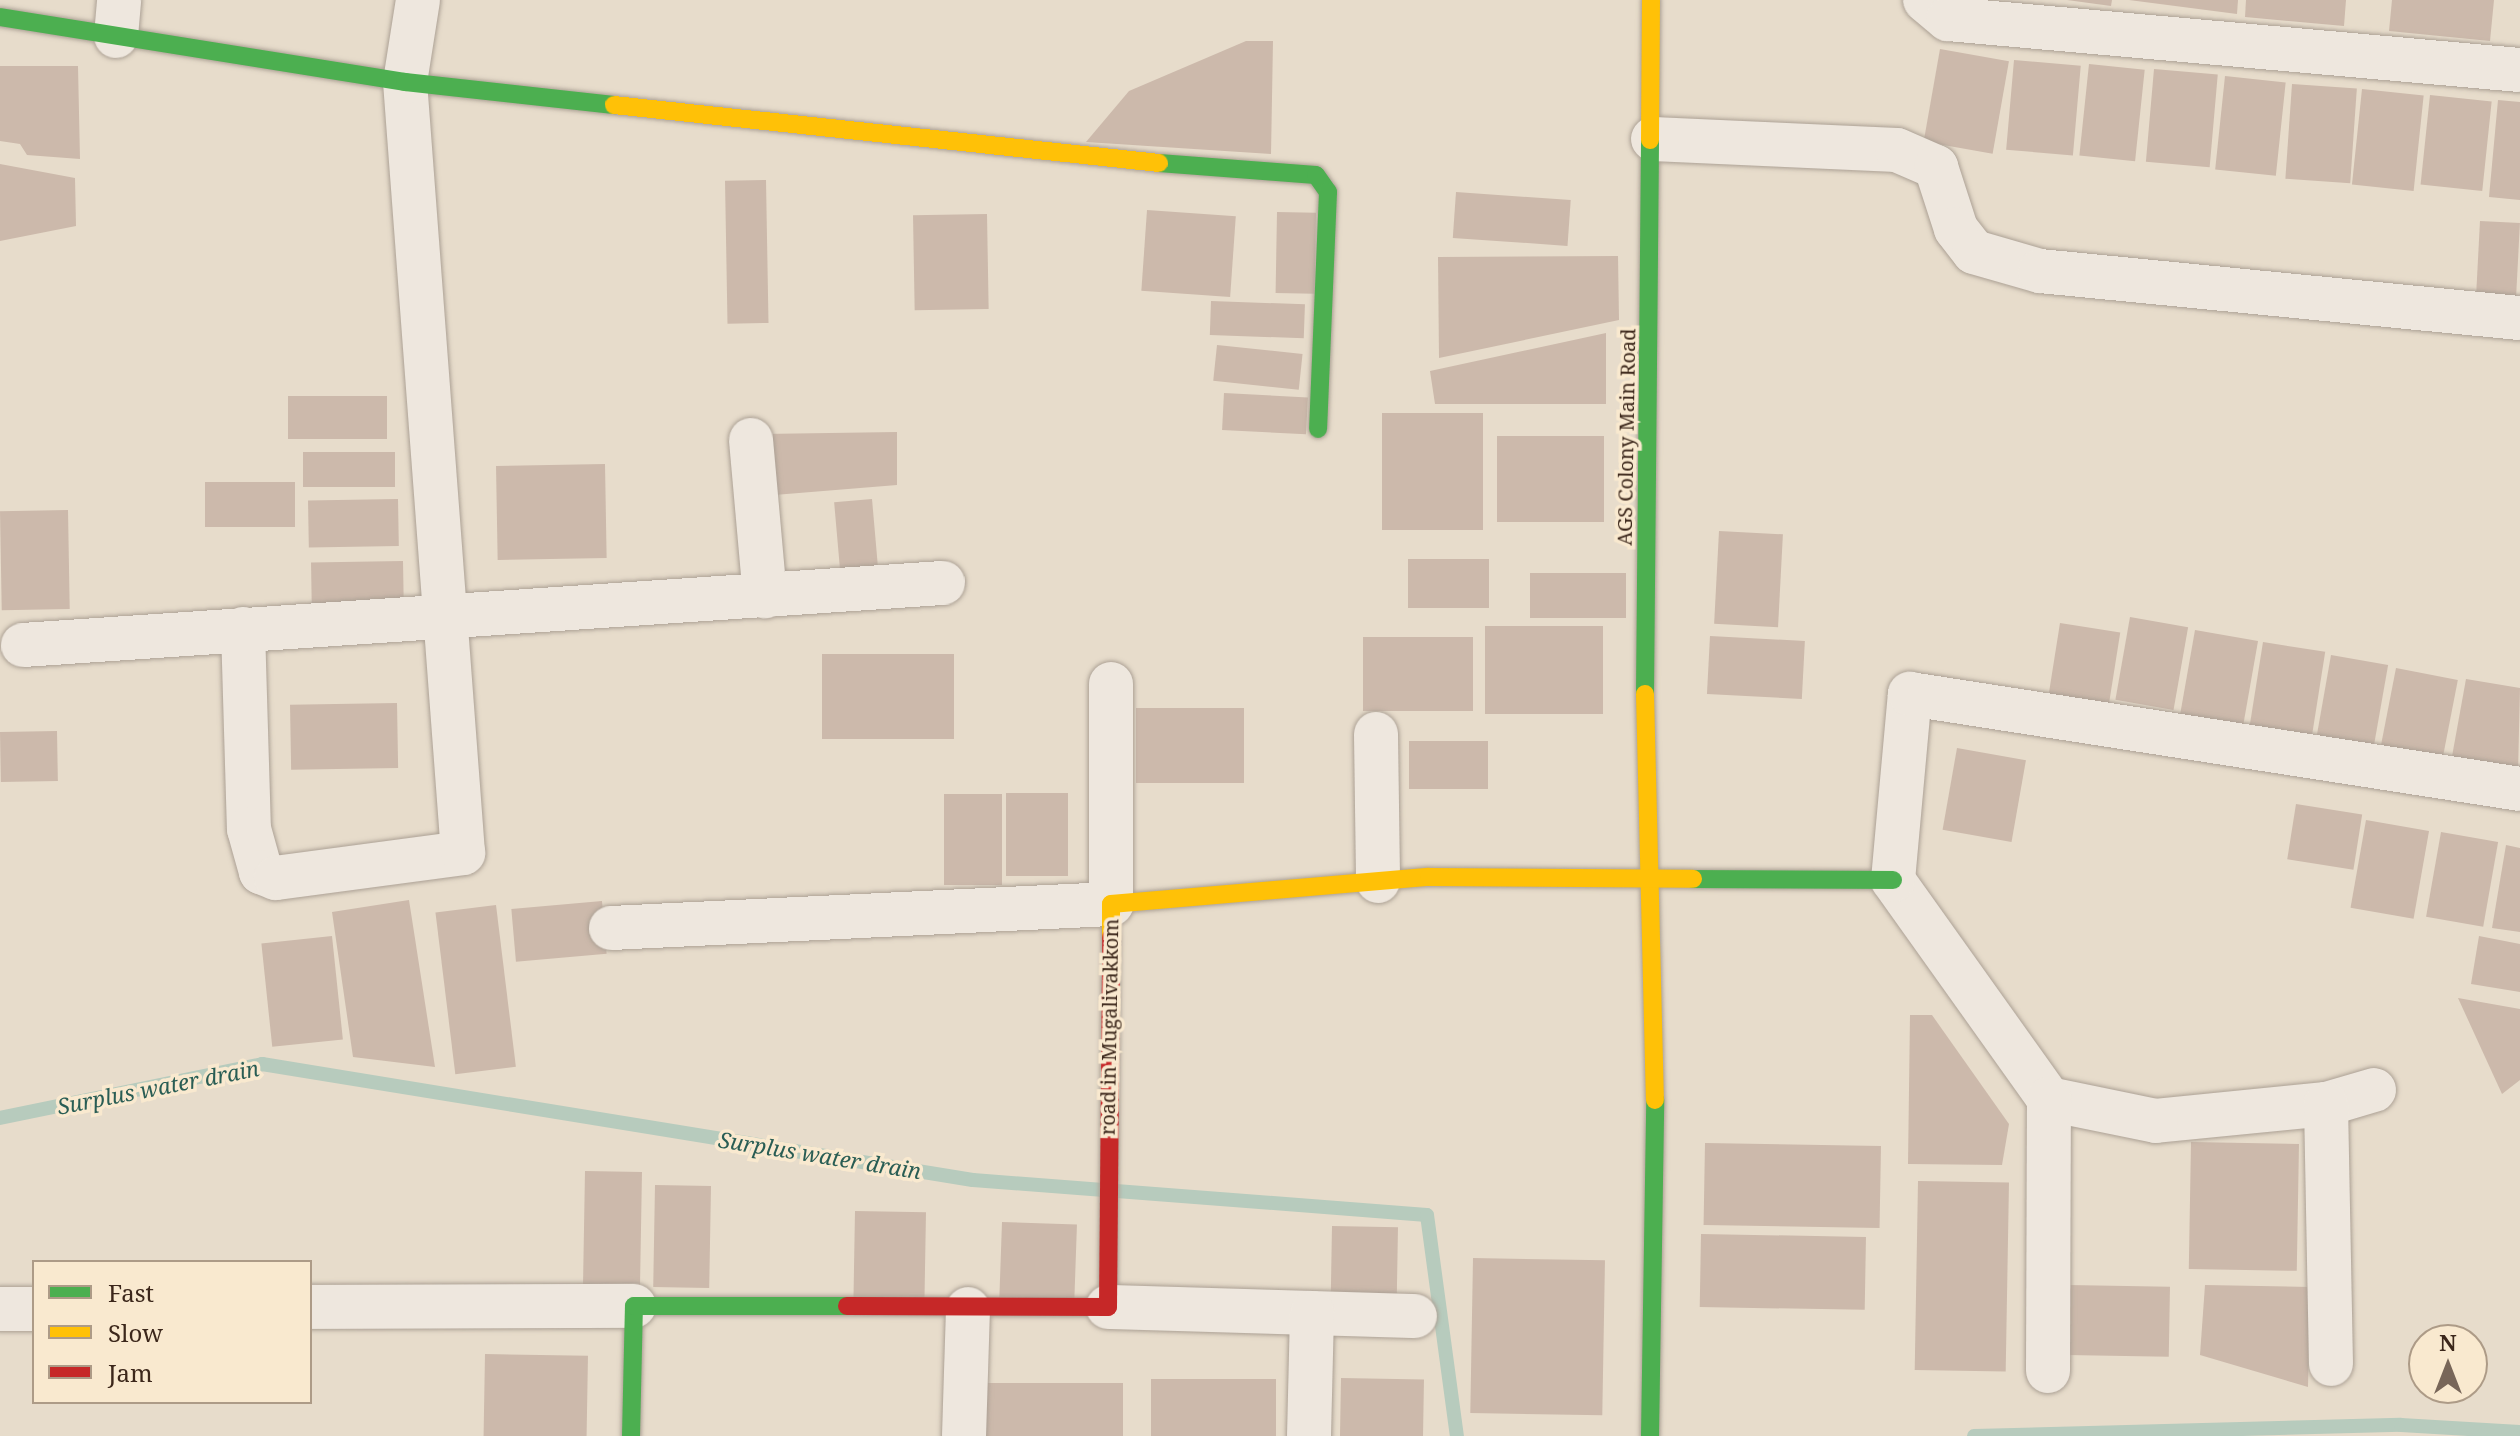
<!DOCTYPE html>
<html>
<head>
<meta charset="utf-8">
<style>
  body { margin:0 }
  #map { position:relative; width:2520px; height:1436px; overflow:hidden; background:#e7dccb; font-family:"Noto Serif",serif }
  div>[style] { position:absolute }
  .stream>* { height:14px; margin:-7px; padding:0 7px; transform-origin:7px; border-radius:7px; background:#b7cbbd }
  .building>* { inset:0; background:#ccb9ab; transform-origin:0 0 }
  .roads { filter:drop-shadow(0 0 2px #aca195) drop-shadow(0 0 2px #aca195) }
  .street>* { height:44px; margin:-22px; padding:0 22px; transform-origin:22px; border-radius:22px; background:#eee7de }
  .fast>* { height:18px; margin:-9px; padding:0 9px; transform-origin:9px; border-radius:9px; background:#4caf50 }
  .slow>* { height:18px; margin:-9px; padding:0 9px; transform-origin:9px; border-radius:9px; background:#ffc107 }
  .jam>* { height:18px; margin:-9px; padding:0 9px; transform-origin:9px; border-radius:9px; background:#c62828 }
  span { translate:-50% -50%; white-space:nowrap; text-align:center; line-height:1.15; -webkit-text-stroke:7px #f9e9cf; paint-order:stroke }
  .street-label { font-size:20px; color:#3c271b }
  .water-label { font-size:22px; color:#295d54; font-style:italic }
  .legend { position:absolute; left:32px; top:1260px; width:280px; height:144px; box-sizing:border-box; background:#f9e9cf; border:2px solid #ad9b87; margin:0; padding:10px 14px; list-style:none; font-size:24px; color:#3c271b }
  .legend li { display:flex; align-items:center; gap:16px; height:40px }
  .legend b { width:40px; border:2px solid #ad9b87 }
  .north { position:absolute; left:2408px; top:1324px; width:80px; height:80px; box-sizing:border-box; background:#f9e9cf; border:2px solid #ad9b87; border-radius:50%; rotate:0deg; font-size:22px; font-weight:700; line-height:32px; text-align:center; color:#3c271b }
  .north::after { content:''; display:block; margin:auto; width:28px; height:36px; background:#786659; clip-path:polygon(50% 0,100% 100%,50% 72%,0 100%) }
</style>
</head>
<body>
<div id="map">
  <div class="stream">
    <div style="left:0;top:1118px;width:268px;rotate:-11.6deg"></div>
    <div style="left:262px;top:1064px;width:720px;rotate:9.27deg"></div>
    <div style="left:973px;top:1180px;width:455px;rotate:4.4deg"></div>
    <div style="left:1427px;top:1215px;width:223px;rotate:82.3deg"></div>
    <div style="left:1974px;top:1436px;width:427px;rotate:-1.5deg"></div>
    <div style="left:2401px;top:1425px;width:119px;rotate:3.4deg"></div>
  </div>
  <div class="building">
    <div style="clip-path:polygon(2067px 0,2112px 0,2111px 6px)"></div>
    <div style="clip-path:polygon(2129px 0,2238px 0,2237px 14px)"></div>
    <div style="clip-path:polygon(2246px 0,2346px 0,2344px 26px,2245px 17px)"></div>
    <div style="clip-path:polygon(2392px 0,2494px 0,2490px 41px,2389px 31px)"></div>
    <div style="clip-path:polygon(1246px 41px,1273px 41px,1271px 154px,1086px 142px,1129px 91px)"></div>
    <div style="left:1940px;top:49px;width:70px;height:94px;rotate:10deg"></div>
    <div style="left:2014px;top:60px;width:67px;height:90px;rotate:5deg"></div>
    <div style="left:2089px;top:64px;width:56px;height:92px;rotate:6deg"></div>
    <div style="clip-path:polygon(0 66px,78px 66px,80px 159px,27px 155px,20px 144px,0 141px)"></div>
    <div style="left:2154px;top:69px;width:64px;height:93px;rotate:5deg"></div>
    <div style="left:2225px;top:76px;width:61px;height:94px;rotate:6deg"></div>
    <div style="left:2292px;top:84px;width:65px;height:95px;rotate:4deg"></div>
    <div style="left:2362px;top:89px;width:62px;height:96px;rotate:6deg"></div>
    <div style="left:2430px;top:95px;width:62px;height:90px;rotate:6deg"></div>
    <div style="clip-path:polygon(2498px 100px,2520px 102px,2520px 200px,2489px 197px)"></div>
    <div style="clip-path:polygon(0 164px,75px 178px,76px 226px,0 241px)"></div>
    <div style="left:766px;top:180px;width:143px;height:41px;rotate:89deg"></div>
    <div style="left:1456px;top:192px;width:115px;height:46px;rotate:4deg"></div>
    <div style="left:1147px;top:210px;width:89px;height:81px;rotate:4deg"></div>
    <div style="left:1277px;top:212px;width:39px;height:81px;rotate:1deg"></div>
    <div style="left:987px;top:214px;width:95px;height:74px;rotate:89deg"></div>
    <div style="left:2480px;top:221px;width:40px;height:78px;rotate:3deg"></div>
    <div style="clip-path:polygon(1618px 256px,1619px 320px,1439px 358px,1438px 257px)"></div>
    <div style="left:1211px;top:301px;width:94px;height:34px;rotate:2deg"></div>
    <div style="clip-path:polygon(1606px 333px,1606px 404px,1435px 404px,1430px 371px)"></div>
    <div style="left:1217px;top:345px;width:86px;height:36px;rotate:6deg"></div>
    <div style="left:1224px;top:393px;width:84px;height:37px;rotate:3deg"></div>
    <div style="left:288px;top:396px;width:99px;height:43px"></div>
    <div style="left:1382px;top:413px;width:101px;height:117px"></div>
    <div style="clip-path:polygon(897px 432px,897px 485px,762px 496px,758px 434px)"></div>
    <div style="left:1497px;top:436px;width:107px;height:86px"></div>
    <div style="left:395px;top:452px;width:35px;height:92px;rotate:90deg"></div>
    <div style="left:605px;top:464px;width:94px;height:109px;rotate:89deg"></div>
    <div style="left:295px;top:482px;width:45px;height:90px;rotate:90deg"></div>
    <div style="left:398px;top:499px;width:47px;height:90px;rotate:89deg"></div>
    <div style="left:872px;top:499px;width:87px;height:38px;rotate:85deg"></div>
    <div style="left:68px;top:510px;width:99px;height:68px;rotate:89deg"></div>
    <div style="left:1719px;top:531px;width:64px;height:93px;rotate:3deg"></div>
    <div style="left:1408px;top:559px;width:81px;height:49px"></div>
    <div style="left:403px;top:561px;width:48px;height:92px;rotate:89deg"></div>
    <div style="left:1530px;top:573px;width:96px;height:45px"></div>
    <div style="left:2130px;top:617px;width:59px;height:84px;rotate:10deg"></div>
    <div style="left:2060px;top:623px;width:61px;height:86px;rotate:9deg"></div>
    <div style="left:1485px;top:626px;width:118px;height:88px"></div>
    <div style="left:2195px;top:630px;width:64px;height:88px;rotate:10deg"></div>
    <div style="left:1710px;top:636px;width:95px;height:58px;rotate:3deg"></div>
    <div style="left:1363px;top:637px;width:110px;height:74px"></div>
    <div style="left:2263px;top:642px;width:63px;height:92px;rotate:9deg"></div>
    <div style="left:822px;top:654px;width:132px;height:85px"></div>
    <div style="left:2331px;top:655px;width:58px;height:85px;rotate:10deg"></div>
    <div style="left:2396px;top:668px;width:63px;height:83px;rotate:11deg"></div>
    <div style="clip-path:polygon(2466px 679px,2520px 688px,2518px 773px,2451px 762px)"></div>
    <div style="left:397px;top:703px;width:65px;height:107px;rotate:89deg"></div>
    <div style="left:1136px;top:708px;width:108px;height:75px"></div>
    <div style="left:57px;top:731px;width:50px;height:57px;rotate:89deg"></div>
    <div style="left:1409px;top:741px;width:79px;height:48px"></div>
    <div style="left:1957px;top:748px;width:70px;height:83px;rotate:10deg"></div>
    <div style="left:1006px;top:793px;width:62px;height:83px"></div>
    <div style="left:944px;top:794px;width:58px;height:91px"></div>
    <div style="left:2296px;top:804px;width:67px;height:56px;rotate:9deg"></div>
    <div style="left:2366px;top:820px;width:64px;height:89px;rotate:10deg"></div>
    <div style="left:2441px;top:832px;width:58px;height:86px;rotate:10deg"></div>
    <div style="clip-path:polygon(2506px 845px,2520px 848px,2520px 932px,2492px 928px)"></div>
    <div style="clip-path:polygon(409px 900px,435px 1067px,353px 1057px,332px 912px)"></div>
    <div style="left:602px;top:901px;width:53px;height:91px;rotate:85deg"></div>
    <div style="left:496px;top:905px;width:163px;height:61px;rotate:83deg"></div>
    <div style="left:332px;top:936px;width:104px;height:71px;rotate:84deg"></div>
    <div style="clip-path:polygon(2479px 936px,2520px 944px,2520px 992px,2471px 984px)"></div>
    <div style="clip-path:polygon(2458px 998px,2520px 1009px,2520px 1080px,2502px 1094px)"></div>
    <div style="clip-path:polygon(1910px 1015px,1932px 1015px,2009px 1124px,2002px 1165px,1908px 1164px)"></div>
    <div style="left:2191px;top:1142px;width:108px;height:127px;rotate:1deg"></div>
    <div style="left:1705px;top:1143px;width:176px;height:82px;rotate:1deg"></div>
    <div style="left:585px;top:1171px;width:57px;height:119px;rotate:1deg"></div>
    <div style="left:1918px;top:1181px;width:91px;height:189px;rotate:1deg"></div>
    <div style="left:655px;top:1185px;width:56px;height:102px;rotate:1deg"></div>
    <div style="left:855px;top:1211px;width:71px;height:91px;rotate:1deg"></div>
    <div style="left:1002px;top:1222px;width:75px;height:75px;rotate:2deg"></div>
    <div style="left:1332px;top:1226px;width:66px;height:76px;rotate:1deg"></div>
    <div style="left:1701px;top:1234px;width:165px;height:73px;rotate:1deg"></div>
    <div style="left:1473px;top:1258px;width:132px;height:155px;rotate:1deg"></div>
    <div style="left:2068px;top:1285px;width:102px;height:70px;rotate:1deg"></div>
    <div style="clip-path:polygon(2205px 1285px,2310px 1287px,2308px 1387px,2200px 1355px)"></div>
    <div style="left:485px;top:1354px;width:103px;height:82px;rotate:1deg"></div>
    <div style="left:1341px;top:1378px;width:83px;height:58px;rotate:1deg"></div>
    <div style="left:1151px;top:1379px;width:125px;height:57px"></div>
    <div style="left:984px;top:1383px;width:139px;height:53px"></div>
  </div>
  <div class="roads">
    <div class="street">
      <div style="left:1925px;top:0;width:30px;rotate:40deg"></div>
      <div style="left:1948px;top:19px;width:574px;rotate:5.1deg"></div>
      <div style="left:116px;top:36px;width:36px;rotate:-85deg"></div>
      <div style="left:1653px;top:139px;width:244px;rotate:2.6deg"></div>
      <div style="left:1897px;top:150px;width:43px;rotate:23.6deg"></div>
      <div style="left:1936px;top:167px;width:65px;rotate:72.1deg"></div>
      <div style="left:1956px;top:229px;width:29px;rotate:52deg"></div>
      <div style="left:1974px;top:252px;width:69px;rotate:16.1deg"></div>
      <div style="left:2040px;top:271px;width:482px;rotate:5.6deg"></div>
      <div style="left:751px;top:440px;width:157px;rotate:84.9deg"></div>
      <div style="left:243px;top:629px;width:200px;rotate:88.3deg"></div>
      <div style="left:249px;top:829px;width:45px;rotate:74.4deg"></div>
      <div style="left:261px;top:872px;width:16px;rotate:22deg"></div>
      <div style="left:276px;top:878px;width:189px;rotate:-7.6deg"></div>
      <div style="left:463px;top:853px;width:773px;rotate:-94.3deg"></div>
      <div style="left:405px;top:82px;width:83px;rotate:-81deg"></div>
      <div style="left:23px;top:645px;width:922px;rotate:-3.86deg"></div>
      <div style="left:1376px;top:734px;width:147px;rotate:89.2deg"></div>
      <div style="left:611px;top:928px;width:501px;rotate:-2.75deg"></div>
      <div style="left:1111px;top:904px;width:220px;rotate:-90deg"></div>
      <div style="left:2374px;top:1090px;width:50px;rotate:163.7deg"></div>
      <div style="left:2326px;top:1104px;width:171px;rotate:174.3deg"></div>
      <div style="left:2156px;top:1121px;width:109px;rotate:-168.4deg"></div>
      <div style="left:2049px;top:1099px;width:269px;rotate:-125.5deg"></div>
      <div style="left:1893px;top:880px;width:187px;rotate:-84.8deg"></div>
      <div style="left:1910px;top:694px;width:617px;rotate:8.85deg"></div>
      <div style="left:2326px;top:1104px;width:260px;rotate:88.9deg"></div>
      <div style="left:310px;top:1307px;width:324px;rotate:-0.2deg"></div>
      <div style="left:1108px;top:1307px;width:307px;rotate:1.7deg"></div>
      <div style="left:0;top:1309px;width:34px"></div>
      <div style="left:2048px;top:1371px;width:272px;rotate:-89.8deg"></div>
      <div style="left:964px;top:1436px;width:127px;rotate:-88.2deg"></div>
      <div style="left:1309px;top:1436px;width:123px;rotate:-88.6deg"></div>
    </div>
    <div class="fast">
      <div style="left:0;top:17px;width:410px;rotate:9.1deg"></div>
      <div style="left:405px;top:82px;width:210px;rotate:6.3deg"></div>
      <div style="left:1159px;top:163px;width:157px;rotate:4.4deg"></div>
      <div style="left:1316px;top:175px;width:21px;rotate:55deg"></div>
      <div style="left:1328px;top:192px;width:237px;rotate:92.4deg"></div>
      <div style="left:1645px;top:694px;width:554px;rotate:-89.48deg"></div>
      <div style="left:1693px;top:879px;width:200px;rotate:0.3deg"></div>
      <div style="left:631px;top:1436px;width:130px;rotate:-88.7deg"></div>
      <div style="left:634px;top:1306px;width:213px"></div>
      <div style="left:1650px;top:1436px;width:336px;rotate:-89.1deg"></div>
    </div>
    <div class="slow">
      <div style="left:614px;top:105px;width:548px;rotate:6.07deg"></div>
      <div style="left:1650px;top:140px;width:140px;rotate:-89.6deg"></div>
      <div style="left:1645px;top:694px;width:406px;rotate:88.6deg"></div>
      <div style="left:1111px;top:937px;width:33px;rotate:-90deg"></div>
      <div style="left:1111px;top:904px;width:319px;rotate:-4.9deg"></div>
      <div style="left:1429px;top:877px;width:264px;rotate:0.4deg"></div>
    </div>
    <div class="jam">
      <div style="left:847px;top:1306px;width:261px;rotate:0.2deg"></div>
      <div style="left:1108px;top:1307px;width:370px;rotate:-89.5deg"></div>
    </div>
  </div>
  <div class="street-label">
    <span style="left:1626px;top:437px;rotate:-89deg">AGS Colony Main Road</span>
    <span style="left:1109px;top:1027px;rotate:-89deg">road in Mugalivakkom</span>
  </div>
  <div class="water-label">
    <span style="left:158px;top:1087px;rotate:-11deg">Surplus water drain</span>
    <span style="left:820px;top:1155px;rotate:9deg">Surplus water drain</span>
  </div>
  <ul class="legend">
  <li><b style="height:10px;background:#4caf50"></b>Fast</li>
  <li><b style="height:10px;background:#ffc107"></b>Slow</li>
  <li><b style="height:10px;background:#c62828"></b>Jam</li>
  </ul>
  <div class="north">N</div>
</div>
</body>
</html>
